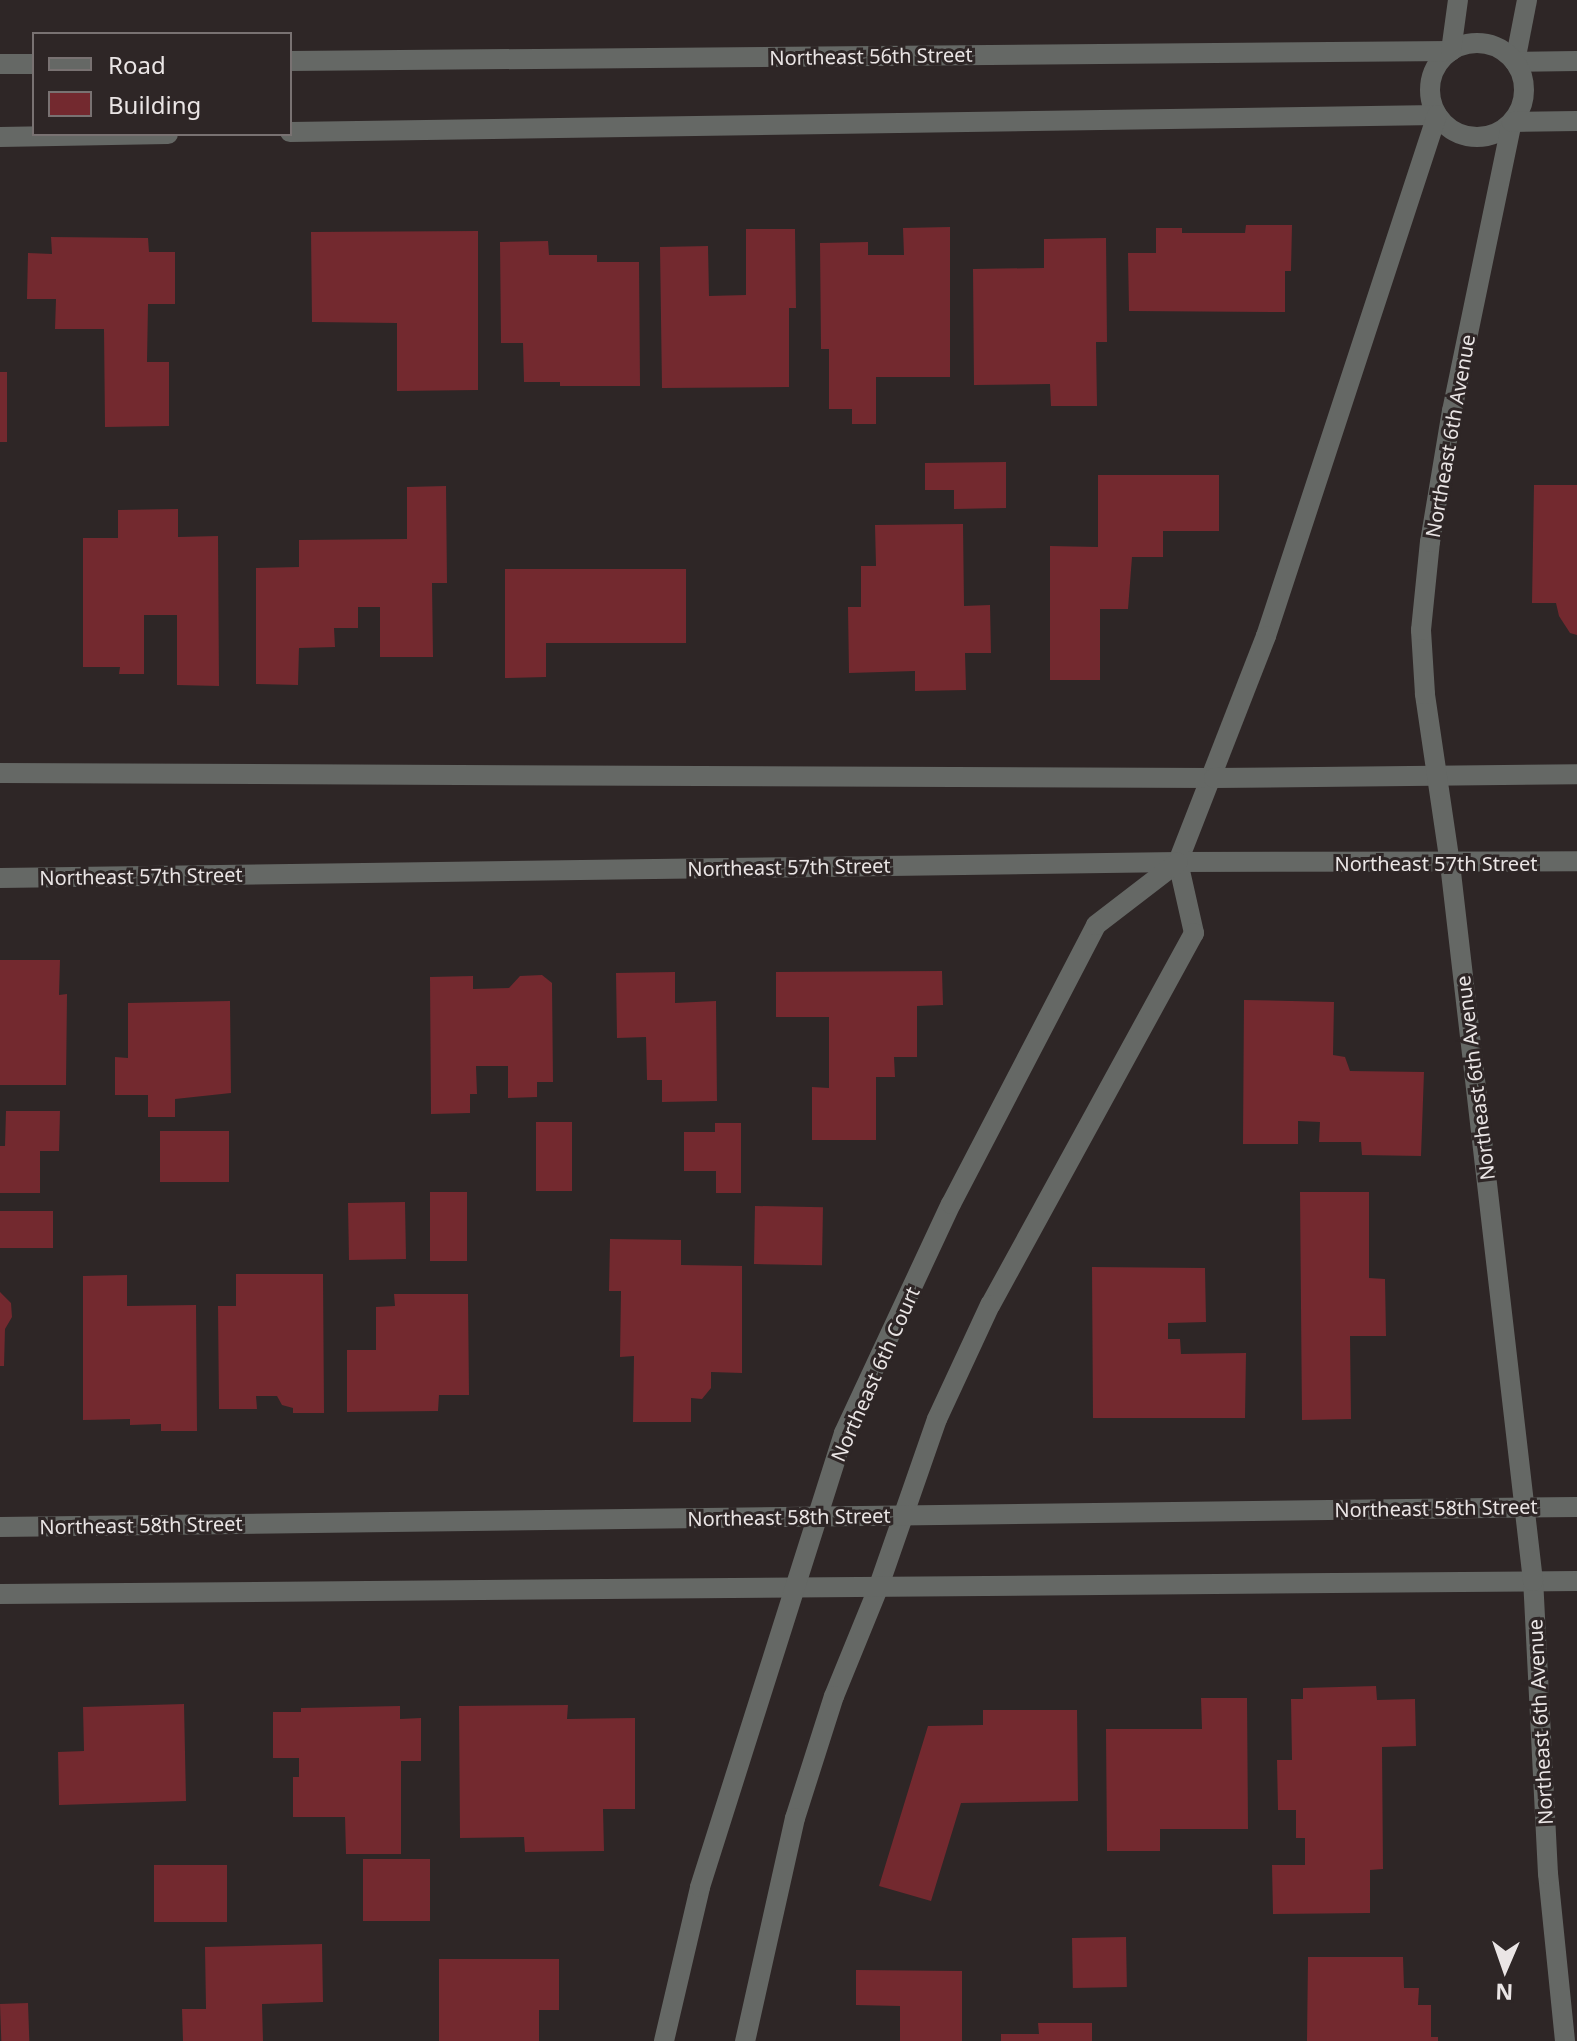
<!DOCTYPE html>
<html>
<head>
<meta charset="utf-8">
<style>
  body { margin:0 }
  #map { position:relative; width:1577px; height:2041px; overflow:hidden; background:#2e2626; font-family:"Noto Sans",sans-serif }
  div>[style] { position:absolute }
  .building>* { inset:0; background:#73292f; transform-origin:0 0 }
  .street>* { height:20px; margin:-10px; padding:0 10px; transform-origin:10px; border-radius:10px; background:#656865 }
  .street>.ring { margin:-10px; padding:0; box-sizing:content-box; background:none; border:20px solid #656865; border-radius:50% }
  span { translate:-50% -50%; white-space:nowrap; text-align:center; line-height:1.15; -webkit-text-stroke:6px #2e2626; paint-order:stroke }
  .street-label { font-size:20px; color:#eae5e5 }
  .legend { position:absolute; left:32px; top:32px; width:260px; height:104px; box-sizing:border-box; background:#2e2626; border:2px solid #797272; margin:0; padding:10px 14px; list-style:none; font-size:24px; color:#eae5e5 }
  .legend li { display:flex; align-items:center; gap:16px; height:40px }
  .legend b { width:40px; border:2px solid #797272 }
  .north { position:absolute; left:1465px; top:1929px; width:80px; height:80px; -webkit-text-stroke:6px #2e2626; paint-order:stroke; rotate:182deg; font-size:22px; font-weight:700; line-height:32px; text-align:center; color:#eae5e5 }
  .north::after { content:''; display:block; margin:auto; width:28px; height:36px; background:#eae5e5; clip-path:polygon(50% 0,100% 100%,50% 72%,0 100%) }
</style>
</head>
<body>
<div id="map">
  <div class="building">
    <div style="clip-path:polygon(1246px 225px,1292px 225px,1291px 271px,1285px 271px,1285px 312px,1129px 311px,1128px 253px,1156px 253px,1156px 228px,1182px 228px,1182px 233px,1245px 233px)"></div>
    <div style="clip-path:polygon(950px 227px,950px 377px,876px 377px,876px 424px,852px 424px,852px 409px,829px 409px,829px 349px,821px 349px,820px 243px,868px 242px,868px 255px,904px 255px,903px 228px)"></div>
    <div style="clip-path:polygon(746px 229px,795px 229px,796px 308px,789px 308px,789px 387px,662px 388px,660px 247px,708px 246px,709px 296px,746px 295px)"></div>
    <div style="clip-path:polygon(478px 231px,478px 390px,397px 391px,397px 323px,312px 322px,311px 232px)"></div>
    <div style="clip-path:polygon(51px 237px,148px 238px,149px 252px,175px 252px,175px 304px,148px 304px,147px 362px,169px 362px,169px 426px,105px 427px,104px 329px,55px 329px,56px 299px,27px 299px,28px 253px,52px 254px)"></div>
    <div style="clip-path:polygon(1106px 238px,1107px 342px,1096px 342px,1097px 406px,1051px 406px,1050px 384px,974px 385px,973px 269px,1044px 268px,1044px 239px)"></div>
    <div style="clip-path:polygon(548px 241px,549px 255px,597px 255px,597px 262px,639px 262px,640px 386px,560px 386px,560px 382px,524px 382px,523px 343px,501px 343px,500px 242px)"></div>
    <div style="left:0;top:372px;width:7px;height:70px"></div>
    <div style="clip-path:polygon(1006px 462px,1006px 508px,954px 509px,954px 490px,925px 490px,925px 463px)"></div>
    <div style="clip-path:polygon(1098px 475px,1219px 475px,1219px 531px,1163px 531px,1163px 557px,1132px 557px,1128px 609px,1100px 609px,1100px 680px,1050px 680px,1050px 546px,1098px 547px)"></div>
    <div style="clip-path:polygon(1534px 485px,1577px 485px,1577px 635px,1570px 633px,1559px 616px,1556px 603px,1532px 603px)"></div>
    <div style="clip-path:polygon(446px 486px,447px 583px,432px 583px,433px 657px,380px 657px,380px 607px,358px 607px,358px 628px,334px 628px,335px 647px,299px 648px,298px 685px,256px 684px,256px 568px,299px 567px,299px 540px,407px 539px,407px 487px)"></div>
    <div style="clip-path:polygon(178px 509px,178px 537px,218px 536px,219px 686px,177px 685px,177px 615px,144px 615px,144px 674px,119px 674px,120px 667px,83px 667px,83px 538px,118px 538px,118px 510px)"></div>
    <div style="clip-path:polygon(963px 524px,964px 606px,990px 605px,991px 653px,965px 653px,966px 690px,915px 691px,915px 671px,849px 673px,848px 607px,861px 607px,861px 566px,876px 566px,875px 525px)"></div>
    <div style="clip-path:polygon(505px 569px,686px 569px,686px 643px,546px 643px,546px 677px,505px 678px)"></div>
    <div style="clip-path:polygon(0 960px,60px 960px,59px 995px,67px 994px,66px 1085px,0 1085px)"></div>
    <div style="clip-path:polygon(942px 971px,943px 1005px,917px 1006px,917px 1057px,894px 1057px,895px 1077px,876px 1077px,876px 1140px,812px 1140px,812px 1087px,829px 1088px,829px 1017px,776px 1017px,776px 972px)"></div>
    <div style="clip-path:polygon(675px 972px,675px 1003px,716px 1001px,717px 1101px,662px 1102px,662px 1080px,647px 1080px,646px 1037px,617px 1038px,616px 973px)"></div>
    <div style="clip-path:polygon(542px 975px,552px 983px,553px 1082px,537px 1082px,537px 1097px,508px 1098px,508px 1066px,476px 1066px,477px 1094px,470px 1094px,470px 1113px,431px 1114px,430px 977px,473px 976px,473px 989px,509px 988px,520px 976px)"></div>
    <div style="clip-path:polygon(1244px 1000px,1334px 1002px,1333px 1055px,1345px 1057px,1350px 1071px,1424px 1072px,1421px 1156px,1362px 1155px,1361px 1142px,1319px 1142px,1320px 1122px,1298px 1121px,1298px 1144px,1243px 1144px)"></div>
    <div style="clip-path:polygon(230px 1001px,231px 1093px,175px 1099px,175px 1117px,148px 1117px,148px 1095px,115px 1095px,115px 1057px,128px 1058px,128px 1003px)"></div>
    <div style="clip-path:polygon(6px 1111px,60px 1111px,59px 1151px,40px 1151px,40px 1193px,0 1193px,0 1146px,5px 1146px)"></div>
    <div style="left:536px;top:1122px;width:36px;height:69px"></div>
    <div style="clip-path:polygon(715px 1123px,741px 1123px,741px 1193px,716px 1193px,716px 1171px,684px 1171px,684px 1132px,715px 1132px)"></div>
    <div style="left:160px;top:1131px;width:69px;height:51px"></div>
    <div style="left:430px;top:1192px;width:37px;height:69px"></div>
    <div style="clip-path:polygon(1300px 1192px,1369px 1192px,1369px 1278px,1385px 1279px,1386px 1336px,1350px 1336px,1351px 1419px,1302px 1420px)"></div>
    <div style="left:405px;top:1202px;width:57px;height:57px;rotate:89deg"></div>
    <div style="left:755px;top:1206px;width:68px;height:58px;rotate:1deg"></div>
    <div style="left:0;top:1211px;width:53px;height:37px"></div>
    <div style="clip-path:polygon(610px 1239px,681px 1240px,681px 1265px,742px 1266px,742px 1373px,711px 1372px,711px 1388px,702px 1399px,691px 1398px,691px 1422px,633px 1422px,634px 1356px,620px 1357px,621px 1291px,609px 1291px)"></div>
    <div style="clip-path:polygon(1092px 1267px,1205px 1268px,1206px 1322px,1168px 1323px,1168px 1339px,1180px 1339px,1181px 1354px,1246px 1353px,1245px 1418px,1093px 1418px)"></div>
    <div style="clip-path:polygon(236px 1274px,323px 1274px,324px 1413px,293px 1413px,293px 1408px,282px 1405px,277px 1396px,256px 1396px,257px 1409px,219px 1409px,218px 1306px,236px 1306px)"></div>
    <div style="clip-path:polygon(127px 1275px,127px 1306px,196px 1305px,197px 1431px,161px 1431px,161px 1424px,130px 1425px,130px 1419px,83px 1420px,83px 1276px)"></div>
    <div style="clip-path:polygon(0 1292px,11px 1303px,12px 1317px,5px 1329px,4px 1366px,0 1366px)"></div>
    <div style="clip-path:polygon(394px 1294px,468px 1294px,469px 1395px,439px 1395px,438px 1411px,347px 1412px,347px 1350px,376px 1350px,376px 1307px,395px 1306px)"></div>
    <div style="clip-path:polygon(1376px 1686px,1377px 1700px,1415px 1699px,1416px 1746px,1382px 1747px,1383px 1869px,1370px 1870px,1370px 1913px,1273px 1914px,1272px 1865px,1305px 1865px,1305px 1838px,1296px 1838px,1296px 1810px,1278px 1810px,1277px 1760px,1292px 1760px,1291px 1699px,1303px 1699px,1303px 1688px)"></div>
    <div style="clip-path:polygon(1201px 1698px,1247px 1698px,1248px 1829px,1160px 1829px,1160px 1851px,1107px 1851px,1106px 1729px,1202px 1729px)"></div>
    <div style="clip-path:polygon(184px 1704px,186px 1801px,59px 1805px,58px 1752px,84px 1751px,83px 1707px)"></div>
    <div style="clip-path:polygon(568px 1705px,567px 1719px,635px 1718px,635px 1809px,603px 1809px,604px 1851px,525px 1852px,524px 1837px,460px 1838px,459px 1706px)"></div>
    <div style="clip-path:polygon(400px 1706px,400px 1719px,421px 1718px,421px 1761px,401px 1761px,401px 1854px,346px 1854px,345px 1817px,293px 1817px,293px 1777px,299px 1777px,299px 1758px,273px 1758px,273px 1712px,301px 1712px,301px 1708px)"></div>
    <div style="clip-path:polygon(983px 1710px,1077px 1710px,1078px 1801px,961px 1803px,931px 1901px,879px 1886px,928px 1726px,983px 1725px)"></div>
    <div style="left:363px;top:1859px;width:67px;height:62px"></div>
    <div style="left:154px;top:1865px;width:73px;height:57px"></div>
    <div style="left:1126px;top:1937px;width:50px;height:54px;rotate:89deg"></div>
    <div style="clip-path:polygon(322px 1944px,323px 2002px,262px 2004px,263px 2041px,183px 2041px,182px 2009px,206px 2009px,205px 1947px)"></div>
    <div style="clip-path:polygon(1308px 1957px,1403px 1957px,1404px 1988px,1419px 1988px,1418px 2005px,1431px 2005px,1431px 2037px,1438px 2037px,1438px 2041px,1307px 2041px)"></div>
    <div style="clip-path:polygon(439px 1959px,559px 1959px,559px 2010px,539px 2010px,539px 2041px,439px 2041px)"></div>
    <div style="clip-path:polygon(856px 1970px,962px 1971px,962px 2041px,900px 2041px,900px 2006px,856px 2005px)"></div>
    <div style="left:28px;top:2003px;width:38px;height:28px;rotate:88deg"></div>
    <div style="clip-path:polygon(1038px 2023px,1092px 2023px,1092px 2041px,1001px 2041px,1001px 2034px,1039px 2034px)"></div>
  </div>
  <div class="street">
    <div style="left:1527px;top:0;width:63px;rotate:101deg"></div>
    <div style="left:1515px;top:62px;width:62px;rotate:-0.9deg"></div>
    <div class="ring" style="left:1430px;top:43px;width:74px;height:74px"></div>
    <div style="left:290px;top:61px;width:1161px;rotate:-0.49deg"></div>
    <div style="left:1451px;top:51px;width:51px;rotate:-82.2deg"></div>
    <div style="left:0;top:64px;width:34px"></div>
    <div style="left:290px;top:132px;width:1147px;rotate:-0.85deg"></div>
    <div style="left:1437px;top:115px;width:548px;rotate:108.17deg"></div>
    <div style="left:1266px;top:636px;width:243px;rotate:111.3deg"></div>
    <div style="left:1178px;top:862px;width:73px;rotate:77.3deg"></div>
    <div style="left:1194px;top:933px;width:424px;rotate:118.7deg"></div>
    <div style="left:990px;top:1305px;width:126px;rotate:114.9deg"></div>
    <div style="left:937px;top:1419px;width:177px;rotate:109.2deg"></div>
    <div style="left:879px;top:1586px;width:119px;rotate:112.2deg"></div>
    <div style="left:834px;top:1696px;width:128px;rotate:107.7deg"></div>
    <div style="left:795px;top:1818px;width:229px;rotate:102.6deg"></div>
    <div style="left:0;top:137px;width:168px;rotate:-1deg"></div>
    <div style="left:0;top:773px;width:1214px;rotate:0.24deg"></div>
    <div style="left:1214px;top:778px;width:363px;rotate:-0.6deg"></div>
    <div style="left:0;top:878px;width:1178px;rotate:-0.78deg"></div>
    <div style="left:1178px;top:862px;width:399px;rotate:-0.1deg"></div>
    <div style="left:0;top:1527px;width:1577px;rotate:-0.73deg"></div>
    <div style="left:0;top:1594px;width:1577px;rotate:-0.47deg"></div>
    <div style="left:664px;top:2041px;width:158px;rotate:-76.8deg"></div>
    <div style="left:700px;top:1887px;width:476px;rotate:-72.4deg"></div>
    <div style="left:844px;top:1433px;width:253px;rotate:-65deg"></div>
    <div style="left:951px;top:1204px;width:314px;rotate:-62.5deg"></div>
    <div style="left:1096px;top:925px;width:103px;rotate:-37.5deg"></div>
    <div style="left:1565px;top:2041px;width:168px;rotate:-95.8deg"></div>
    <div style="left:1548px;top:1874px;width:293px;rotate:-92.9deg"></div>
    <div style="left:1533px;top:1581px;width:722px;rotate:-96.6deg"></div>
    <div style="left:1450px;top:864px;width:172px;rotate:-98.4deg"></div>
    <div style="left:1425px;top:694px;width:64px;rotate:-93.6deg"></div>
    <div style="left:1421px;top:630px;width:88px;rotate:-84.2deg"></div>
    <div style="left:1430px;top:542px;width:133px;rotate:-80.5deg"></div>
    <div style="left:1452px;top:411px;width:295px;rotate:-78.3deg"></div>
    <div style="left:1512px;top:122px;width:65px;rotate:-0.9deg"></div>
  </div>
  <div class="street-label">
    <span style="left:871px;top:56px;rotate:-1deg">Northeast 56th Street</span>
    <span style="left:1450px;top:436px;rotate:-80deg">Northeast 6th Avenue</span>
    <span style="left:1436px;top:863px">Northeast 57th Street</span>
    <span style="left:789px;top:867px;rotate:-1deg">Northeast 57th Street</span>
    <span style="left:141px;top:876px;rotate:-1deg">Northeast 57th Street</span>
    <span style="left:1475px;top:1078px;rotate:-97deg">Northeast 6th Avenue</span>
    <span style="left:875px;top:1374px;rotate:-66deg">Northeast 6th Court</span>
    <span style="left:1436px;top:1508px;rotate:-1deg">Northeast 58th Street</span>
    <span style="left:789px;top:1517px;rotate:-1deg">Northeast 58th Street</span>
    <span style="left:141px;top:1525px;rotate:-1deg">Northeast 58th Street</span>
    <span style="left:1540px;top:1722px;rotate:-93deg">Northeast 6th Avenue</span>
  </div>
  <ul class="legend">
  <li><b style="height:10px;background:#656865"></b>Road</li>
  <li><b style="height:22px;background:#73292f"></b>Building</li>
  </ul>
  <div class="north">N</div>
</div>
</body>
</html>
